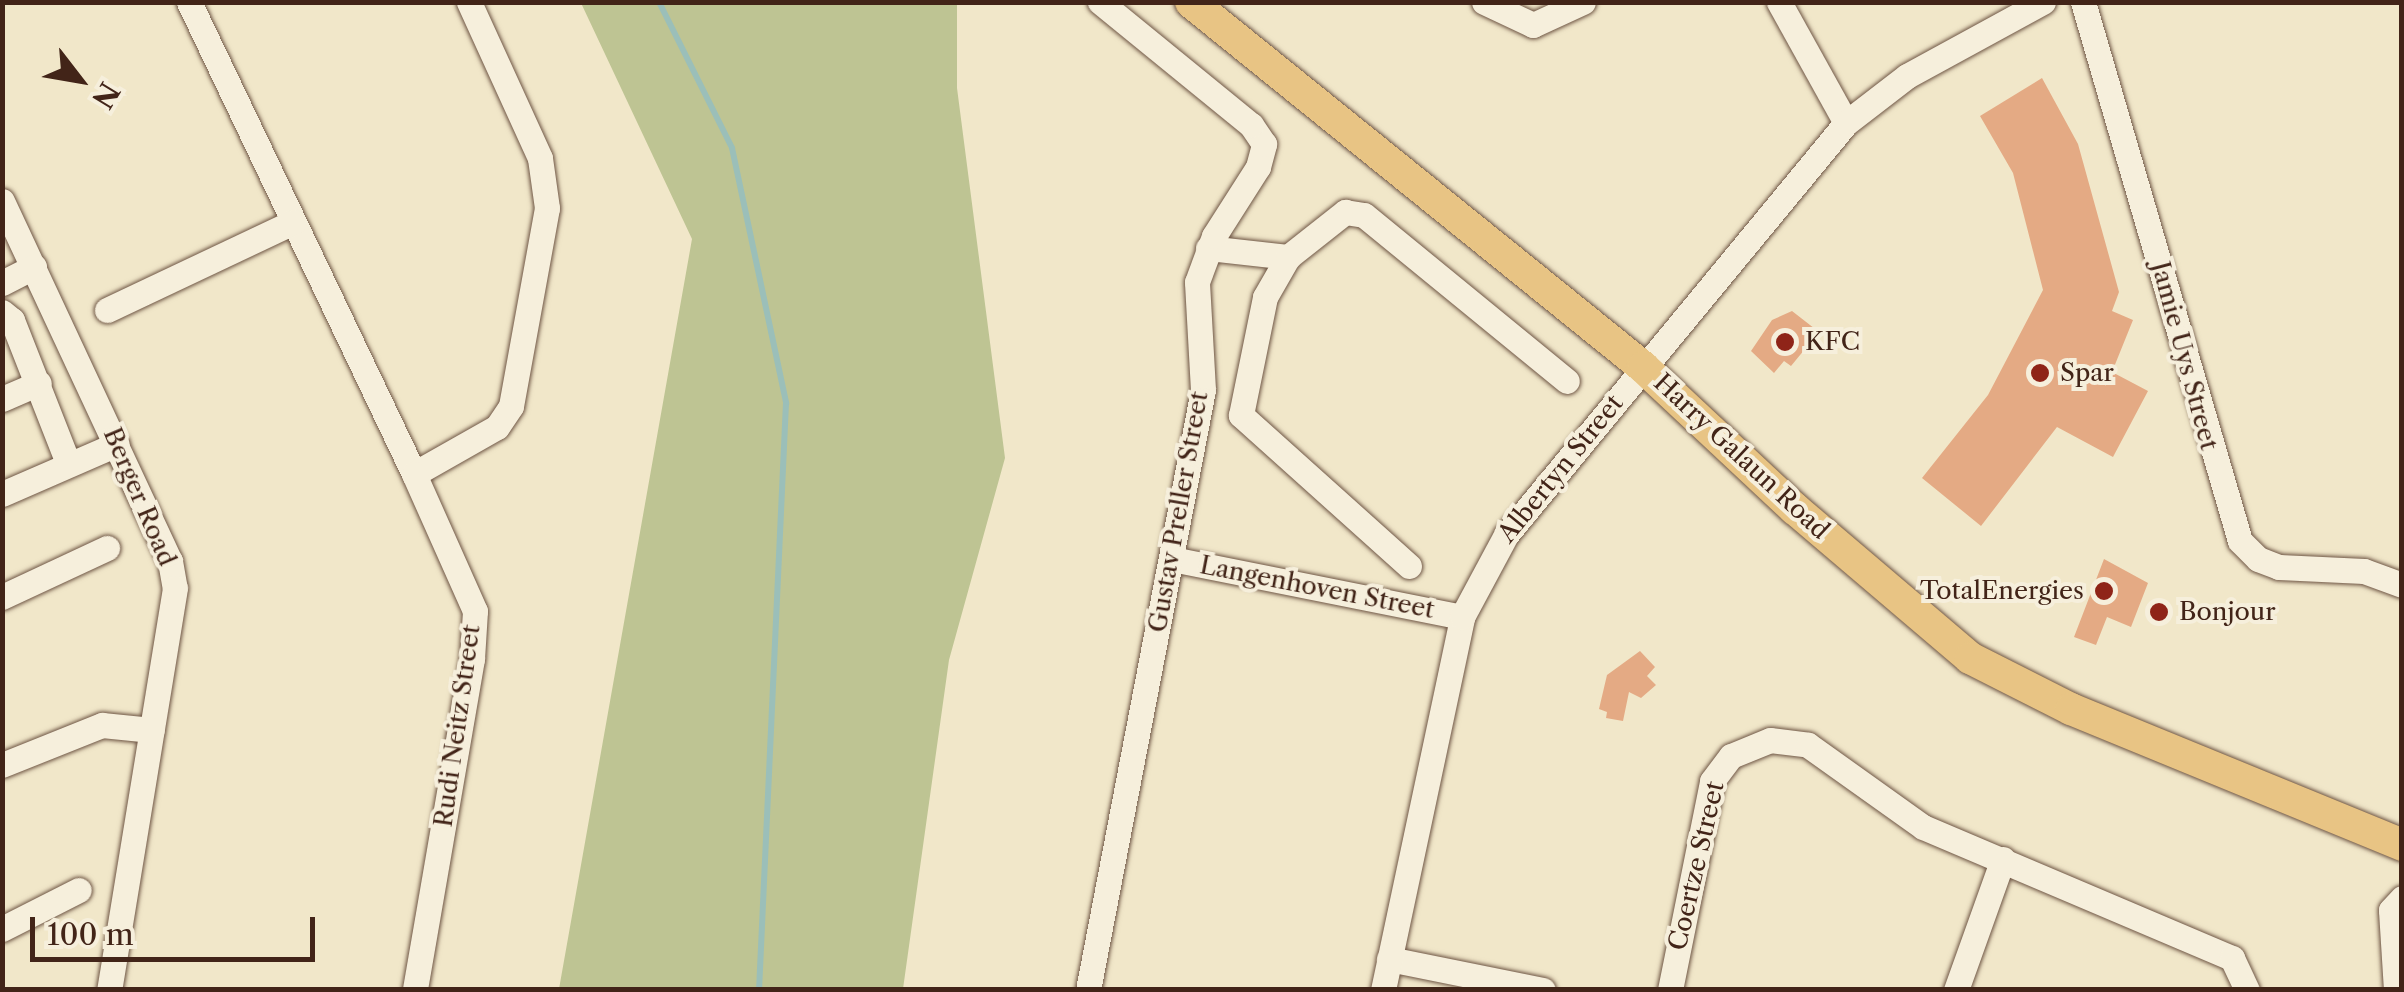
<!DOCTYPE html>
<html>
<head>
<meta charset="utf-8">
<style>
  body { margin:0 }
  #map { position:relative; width:2404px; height:992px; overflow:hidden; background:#f1e7c9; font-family:"Libre Caslon Text",serif }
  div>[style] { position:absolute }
  .green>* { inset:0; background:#bec493 }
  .stream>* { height:6px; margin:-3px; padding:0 3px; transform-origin:3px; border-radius:3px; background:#9bbfb9 }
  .building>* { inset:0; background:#e4aa84 }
  .roads { filter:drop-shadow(0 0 2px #6e5544) drop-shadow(0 0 2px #6e5544) }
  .minor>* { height:25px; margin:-12.5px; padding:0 12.5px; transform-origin:12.5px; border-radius:12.5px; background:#f6efdc }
  .major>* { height:32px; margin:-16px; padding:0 16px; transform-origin:16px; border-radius:16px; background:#e8c484 }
  .dots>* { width:28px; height:28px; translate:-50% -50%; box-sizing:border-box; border:5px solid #f6efdc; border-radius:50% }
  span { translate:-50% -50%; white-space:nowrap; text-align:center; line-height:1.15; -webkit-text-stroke:8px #f6efdc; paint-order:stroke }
  .poi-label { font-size:25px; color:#422418 }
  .left { translate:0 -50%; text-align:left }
  .right { translate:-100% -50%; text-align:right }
  .street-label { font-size:25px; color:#422418 }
  .frame { position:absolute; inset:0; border:5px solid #422418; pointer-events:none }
  .north { position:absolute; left:30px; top:30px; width:100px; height:100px; -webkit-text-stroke:8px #f6efdc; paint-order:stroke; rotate:121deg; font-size:28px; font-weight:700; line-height:40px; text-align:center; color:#422418 }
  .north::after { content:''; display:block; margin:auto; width:35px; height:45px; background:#422418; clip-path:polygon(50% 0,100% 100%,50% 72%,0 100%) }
  .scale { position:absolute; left:30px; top:917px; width:285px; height:45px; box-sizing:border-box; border:5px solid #422418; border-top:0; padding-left:12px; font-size:30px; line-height:35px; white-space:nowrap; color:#422418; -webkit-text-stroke:8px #f6efdc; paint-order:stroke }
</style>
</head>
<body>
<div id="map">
  <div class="green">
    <div style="clip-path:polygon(581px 3px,957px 3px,957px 88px,1005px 458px,949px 660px,903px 989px,559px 989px,692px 239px)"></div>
  </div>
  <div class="stream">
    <div style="left:659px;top:2px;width:163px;rotate:63.4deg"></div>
    <div style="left:732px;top:148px;width:261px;rotate:78deg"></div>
    <div style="left:786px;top:403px;width:588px;rotate:92.63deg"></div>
  </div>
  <div class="building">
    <div style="clip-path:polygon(2042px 78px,2078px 144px,2119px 292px,2112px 311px,2133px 320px,2112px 372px,2148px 391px,2113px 457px,2057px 427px,1981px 526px,1922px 478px,1988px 395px,2043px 290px,2013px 173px,1980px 116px)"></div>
    <div style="clip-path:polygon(1792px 311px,1819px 332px,1791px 366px,1784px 361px,1774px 373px,1751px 351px,1772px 320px)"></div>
    <div style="clip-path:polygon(2104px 559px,2148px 583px,2131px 627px,2107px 617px,2096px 645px,2074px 637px)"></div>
    <div style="clip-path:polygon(1640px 651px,1655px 667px,1647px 676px,1656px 685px,1641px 698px,1629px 692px,1623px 721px,1606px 718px,1607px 712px,1599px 709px,1607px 675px)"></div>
  </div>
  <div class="roads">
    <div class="minor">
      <div style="left:189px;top:2px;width:523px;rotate:64.51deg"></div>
      <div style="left:414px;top:474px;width:95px;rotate:-29.5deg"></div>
      <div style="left:497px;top:427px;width:25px;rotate:-56deg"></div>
      <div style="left:511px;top:406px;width:201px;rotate:-79.7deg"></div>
      <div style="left:547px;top:208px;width:50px;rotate:-98deg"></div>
      <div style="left:540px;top:158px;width:171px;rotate:-114.5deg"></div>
      <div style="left:1484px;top:2px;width:54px;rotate:25.1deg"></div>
      <div style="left:1533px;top:25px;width:55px;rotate:-24.7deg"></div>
      <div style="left:1779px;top:2px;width:138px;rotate:61deg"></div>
      <div style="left:2083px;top:2px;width:561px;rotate:73.76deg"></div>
      <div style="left:2240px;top:541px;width:25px;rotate:45deg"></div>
      <div style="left:2258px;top:559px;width:22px;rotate:21deg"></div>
      <div style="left:2279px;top:567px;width:85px;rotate:2.7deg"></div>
      <div style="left:2364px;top:571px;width:40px;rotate:20.2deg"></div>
      <div style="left:2px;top:201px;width:397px;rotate:65deg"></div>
      <div style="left:170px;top:561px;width:27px;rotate:80deg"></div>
      <div style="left:175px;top:588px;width:407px;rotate:99.3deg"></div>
      <div style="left:1208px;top:248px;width:81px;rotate:6.4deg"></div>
      <div style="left:2px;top:283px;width:36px;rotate:-27deg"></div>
      <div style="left:107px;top:310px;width:206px;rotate:-25.3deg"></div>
      <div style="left:2px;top:312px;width:13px;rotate:39deg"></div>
      <div style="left:12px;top:320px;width:154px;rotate:68.6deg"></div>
      <div style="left:2px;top:399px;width:40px;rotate:-23.4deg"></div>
      <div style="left:414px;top:474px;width:150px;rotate:66deg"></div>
      <div style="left:475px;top:611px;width:48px;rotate:93.6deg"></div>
      <div style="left:472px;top:659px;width:336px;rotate:99.8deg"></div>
      <div style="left:2px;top:494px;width:125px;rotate:-23.5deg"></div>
      <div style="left:1172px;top:559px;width:296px;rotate:11.3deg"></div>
      <div style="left:1409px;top:566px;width:226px;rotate:-138.1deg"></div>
      <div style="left:1241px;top:415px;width:120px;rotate:-78.5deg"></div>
      <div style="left:1265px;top:297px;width:46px;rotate:-60.1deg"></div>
      <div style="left:1288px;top:257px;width:73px;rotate:-38.3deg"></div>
      <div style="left:1345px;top:212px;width:19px;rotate:9deg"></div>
      <div style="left:1364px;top:215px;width:262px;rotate:39.3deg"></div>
      <div style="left:2px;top:597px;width:116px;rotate:-25deg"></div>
      <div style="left:2px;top:765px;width:108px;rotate:-21.8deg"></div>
      <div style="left:102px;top:725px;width:50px;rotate:5.7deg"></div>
      <div style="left:2px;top:929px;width:86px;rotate:-26.9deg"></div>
      <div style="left:1389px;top:959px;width:157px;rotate:11.4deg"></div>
      <div style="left:1088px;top:990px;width:611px;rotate:-79.15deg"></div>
      <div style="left:1203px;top:390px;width:108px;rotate:-93.2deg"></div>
      <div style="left:1197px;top:282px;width:49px;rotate:-69.7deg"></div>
      <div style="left:1214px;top:236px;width:82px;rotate:-57.5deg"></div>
      <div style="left:1258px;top:167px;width:24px;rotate:-75deg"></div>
      <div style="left:1264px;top:144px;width:23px;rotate:-124deg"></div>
      <div style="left:1251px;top:125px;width:195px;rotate:-140.8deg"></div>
      <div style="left:1383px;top:990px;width:381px;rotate:-78deg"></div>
      <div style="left:1462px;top:617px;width:93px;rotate:-61.8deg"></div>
      <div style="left:1506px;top:535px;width:534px;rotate:-50.47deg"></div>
      <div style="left:1846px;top:123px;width:77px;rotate:-37.6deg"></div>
      <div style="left:1907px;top:76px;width:155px;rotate:-28.6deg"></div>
      <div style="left:1670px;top:990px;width:213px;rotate:-78.6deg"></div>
      <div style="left:1712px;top:781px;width:31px;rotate:-53deg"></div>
      <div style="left:1731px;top:756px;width:42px;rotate:-22.3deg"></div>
      <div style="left:1770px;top:740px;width:38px;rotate:7deg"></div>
      <div style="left:1808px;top:745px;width:141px;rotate:35.5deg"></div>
      <div style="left:1923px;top:827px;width:336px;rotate:23deg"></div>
      <div style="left:2232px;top:958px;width:35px;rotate:65deg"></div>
      <div style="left:1956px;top:990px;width:139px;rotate:-70.3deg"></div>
      <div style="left:2396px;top:990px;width:80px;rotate:-93.6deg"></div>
      <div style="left:2391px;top:910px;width:16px;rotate:-47deg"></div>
    </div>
    <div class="major">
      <div style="left:1191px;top:2px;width:581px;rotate:38.92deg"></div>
      <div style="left:1643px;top:367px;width:208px;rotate:43.1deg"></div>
      <div style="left:1795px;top:509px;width:230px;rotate:40.4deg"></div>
      <div style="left:1970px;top:658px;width:113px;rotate:26.8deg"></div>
      <div style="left:2071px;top:709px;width:358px;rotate:22.3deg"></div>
    </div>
  </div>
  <div class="dots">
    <div style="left:1785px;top:342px;background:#8f2418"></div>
    <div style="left:2040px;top:373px;background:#8f2418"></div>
    <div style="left:2104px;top:591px;background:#8f2418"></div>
    <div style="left:2159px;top:612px;background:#8f2418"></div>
  </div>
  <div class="poi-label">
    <span class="left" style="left:1805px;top:342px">KFC</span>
    <span class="left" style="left:2060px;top:373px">Spar</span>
    <span class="right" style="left:2084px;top:591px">TotalEnergies</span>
    <span class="left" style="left:2179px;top:612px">Bonjour</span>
  </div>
  <div class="street-label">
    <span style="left:2184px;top:356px;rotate:75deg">Jamie Uys Street</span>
    <span style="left:1741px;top:457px;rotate:43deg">Harry Galaun Road</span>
    <span style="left:1561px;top:469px;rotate:-51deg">Albertyn Street</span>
    <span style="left:139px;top:497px;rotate:67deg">Berger Road</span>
    <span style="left:1179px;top:512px;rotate:-80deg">Gustav Preller Street</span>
    <span style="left:1317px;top:588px;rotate:11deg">Langenhoven Street</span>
    <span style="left:458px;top:726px;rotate:-82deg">Rudi Neitz Street</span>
    <span style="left:1697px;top:866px;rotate:-77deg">Coertze Street</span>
  </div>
  <div class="frame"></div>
  <div class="north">N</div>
  <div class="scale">100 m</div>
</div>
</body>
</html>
